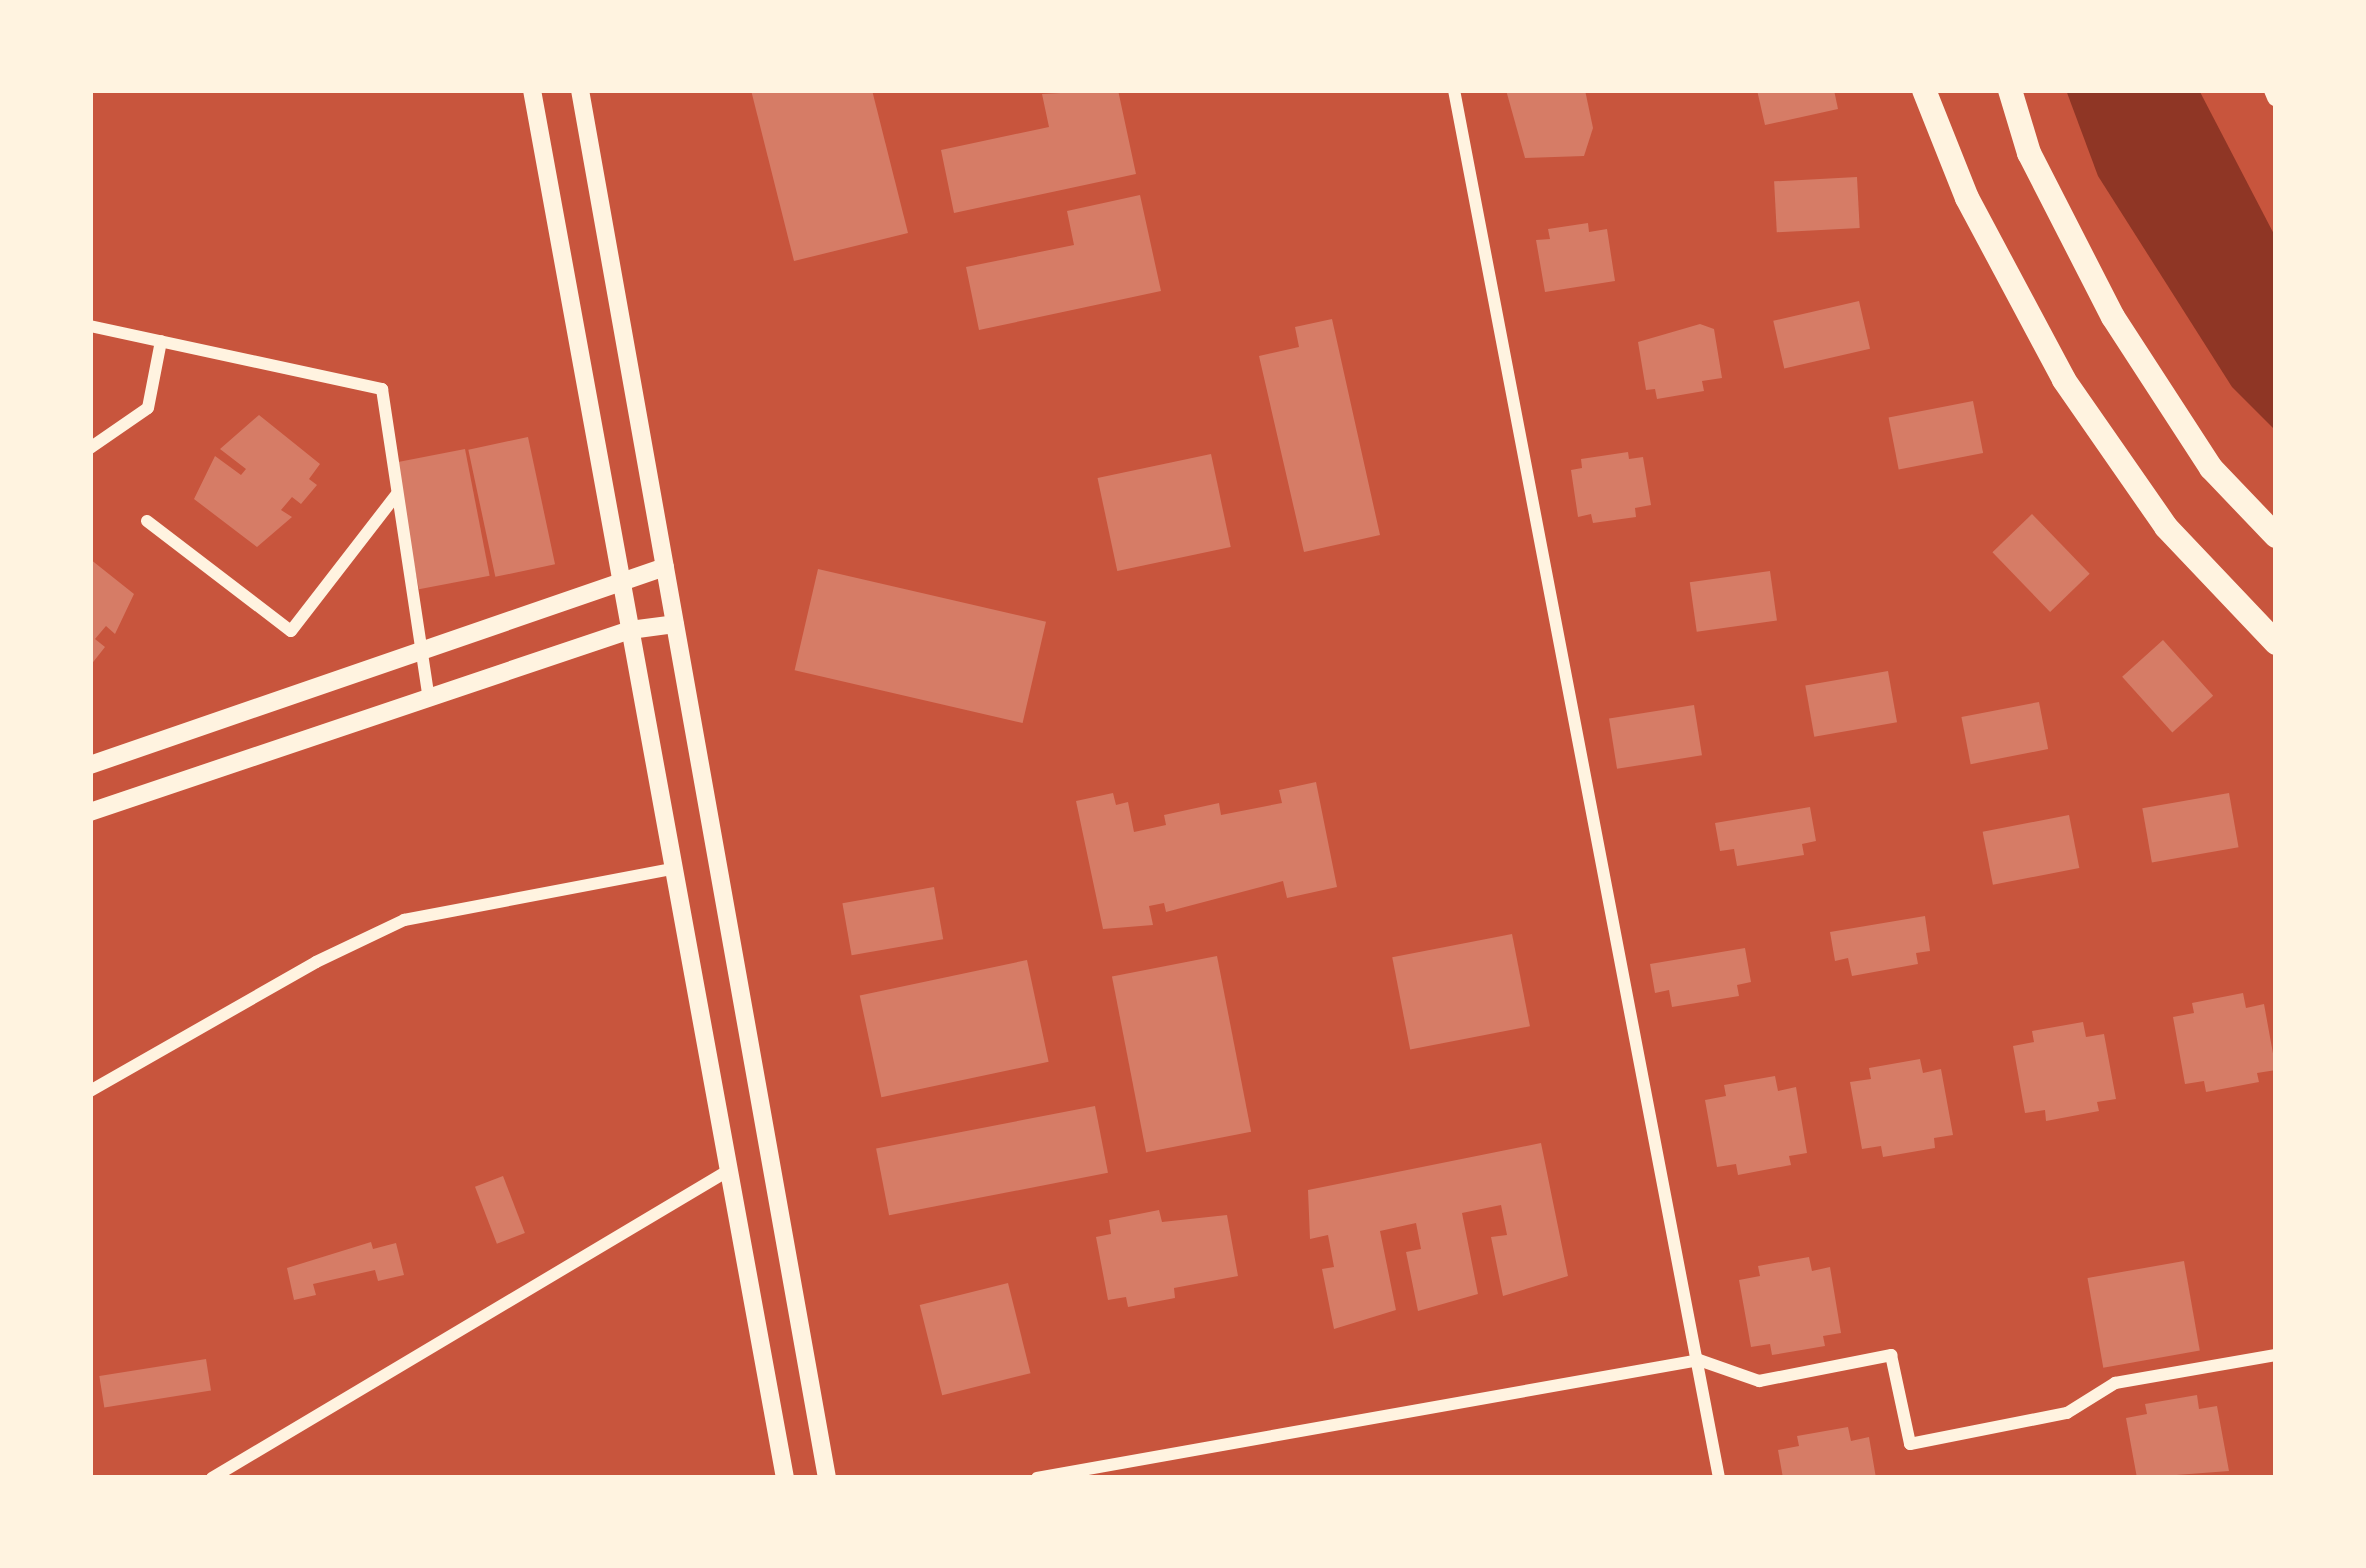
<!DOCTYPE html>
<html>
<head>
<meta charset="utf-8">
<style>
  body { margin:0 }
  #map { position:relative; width:2366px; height:1568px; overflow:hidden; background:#c8553d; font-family:Karla,sans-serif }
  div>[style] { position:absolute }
  .water>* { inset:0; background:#8f3625 }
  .building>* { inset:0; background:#d67c66; transform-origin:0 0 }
  .minor>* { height:12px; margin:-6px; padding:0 6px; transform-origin:6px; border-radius:6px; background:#fff3e0 }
  .tertiary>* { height:18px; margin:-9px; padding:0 9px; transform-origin:9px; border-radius:9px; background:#fff3e0 }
  .primary>* { height:24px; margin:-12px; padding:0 12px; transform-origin:12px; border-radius:12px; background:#fff3e0 }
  span { translate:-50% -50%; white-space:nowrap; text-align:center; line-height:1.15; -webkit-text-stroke:10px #fff3e0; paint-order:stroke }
  .frame { position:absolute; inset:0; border:93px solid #fff3e0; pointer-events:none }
</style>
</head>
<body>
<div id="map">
  <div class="water">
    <div style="clip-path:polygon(2066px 90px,2199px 90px,2276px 238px,2276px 431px,2232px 387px,2098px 176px)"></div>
  </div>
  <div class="building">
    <div style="clip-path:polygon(751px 90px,872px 90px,908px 233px,794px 261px)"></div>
    <div style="clip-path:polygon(1118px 90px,1136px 174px,954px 213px,941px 150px,1049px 127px,1042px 94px)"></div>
    <div style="clip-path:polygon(1506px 90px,1585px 90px,1593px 128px,1584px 156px,1525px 158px)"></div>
    <div style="clip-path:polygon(1757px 90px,1834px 90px,1838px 109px,1765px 125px)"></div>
    <div style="left:1857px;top:177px;width:51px;height:83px;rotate:87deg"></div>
    <div style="clip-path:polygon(1140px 195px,1161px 291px,979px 330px,966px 267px,1074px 245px,1067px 211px)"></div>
    <div style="clip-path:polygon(1588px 223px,1589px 232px,1607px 229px,1615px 281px,1545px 292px,1536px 240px,1550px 239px,1548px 229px)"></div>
    <div style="left:1859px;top:301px;width:49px;height:88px;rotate:77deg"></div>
    <div style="clip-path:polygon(1332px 319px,1380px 535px,1304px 552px,1259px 356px,1299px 347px,1295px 327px)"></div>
    <div style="clip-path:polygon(1700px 324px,1714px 329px,1722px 378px,1702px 381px,1704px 391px,1657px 399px,1655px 389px,1646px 390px,1638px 342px)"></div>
    <div style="left:1973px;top:401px;width:53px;height:86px;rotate:79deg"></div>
    <div style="clip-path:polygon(259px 415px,320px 464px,309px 479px,317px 485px,301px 504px,292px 497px,281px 510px,292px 517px,257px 547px,194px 499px,215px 456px,241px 475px,246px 469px,220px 449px)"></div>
    <div style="left:528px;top:437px;width:130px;height:61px;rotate:78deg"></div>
    <div style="left:465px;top:449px;width:129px;height:72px;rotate:79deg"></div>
    <div style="clip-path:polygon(1628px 452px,1629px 459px,1643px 457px,1651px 505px,1635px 508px,1636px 517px,1593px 523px,1591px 514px,1578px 517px,1571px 470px,1582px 468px,1581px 459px)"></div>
    <div style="left:1211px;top:454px;width:95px;height:116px;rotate:78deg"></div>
    <div style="left:2032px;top:514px;width:83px;height:55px;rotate:46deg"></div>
    <div style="clip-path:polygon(90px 559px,134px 594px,115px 634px,106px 626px,95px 639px,105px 647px,90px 666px)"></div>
    <div style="left:818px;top:569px;width:234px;height:104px;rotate:13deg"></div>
    <div style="left:1770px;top:571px;width:50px;height:81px;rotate:82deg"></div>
    <div style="left:2163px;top:640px;width:75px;height:55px;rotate:48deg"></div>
    <div style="left:1888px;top:671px;width:52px;height:84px;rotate:80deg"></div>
    <div style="left:2039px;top:702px;width:48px;height:79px;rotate:79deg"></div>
    <div style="left:1694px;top:705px;width:51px;height:86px;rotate:81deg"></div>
    <div style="clip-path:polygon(1316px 782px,1337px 887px,1287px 898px,1283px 881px,1166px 912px,1164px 903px,1149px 906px,1153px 925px,1103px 929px,1076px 801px,1113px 793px,1116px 805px,1128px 802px,1134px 832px,1166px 825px,1164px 815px,1219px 803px,1221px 815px,1282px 803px,1279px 790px)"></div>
    <div style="left:2229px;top:793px;width:55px;height:88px;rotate:80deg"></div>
    <div style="clip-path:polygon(1810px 807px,1816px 841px,1802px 844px,1804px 855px,1737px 866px,1734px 849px,1720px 851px,1715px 823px)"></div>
    <div style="left:2069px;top:815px;width:54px;height:88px;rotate:79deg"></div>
    <div style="left:934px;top:887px;width:53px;height:93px;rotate:80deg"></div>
    <div style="clip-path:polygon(1925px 916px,1930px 951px,1916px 953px,1918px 964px,1852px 976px,1848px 958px,1835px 961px,1830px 932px)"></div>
    <div style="left:1512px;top:934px;width:94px;height:122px;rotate:79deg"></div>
    <div style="clip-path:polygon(1745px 948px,1751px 982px,1737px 985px,1739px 996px,1672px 1007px,1669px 990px,1655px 993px,1650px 964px)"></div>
    <div style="left:1217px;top:956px;width:179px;height:107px;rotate:79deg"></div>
    <div style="left:1027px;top:960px;width:104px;height:171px;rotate:78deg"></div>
    <div style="clip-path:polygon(2243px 993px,2246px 1008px,2264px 1004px,2276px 1070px,2257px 1073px,2259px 1082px,2206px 1092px,2204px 1081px,2185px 1084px,2173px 1017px,2194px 1013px,2192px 1003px)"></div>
    <div style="clip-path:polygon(2083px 1022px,2086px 1037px,2104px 1034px,2116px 1099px,2097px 1102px,2099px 1111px,2046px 1121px,2045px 1110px,2025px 1113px,2013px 1046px,2034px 1042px,2032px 1031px)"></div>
    <div style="clip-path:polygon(1920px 1059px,1923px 1073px,1941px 1069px,1953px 1135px,1934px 1138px,1935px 1148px,1883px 1157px,1881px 1146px,1862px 1149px,1850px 1082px,1871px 1079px,1869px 1068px)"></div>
    <div style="clip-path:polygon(1775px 1076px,1778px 1091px,1796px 1087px,1807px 1153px,1789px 1156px,1791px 1165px,1738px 1175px,1736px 1164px,1717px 1167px,1705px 1100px,1726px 1096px,1724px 1085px)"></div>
    <div style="left:1095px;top:1106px;width:68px;height:223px;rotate:79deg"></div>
    <div style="clip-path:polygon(1541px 1143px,1568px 1276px,1503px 1296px,1491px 1237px,1507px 1235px,1501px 1205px,1462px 1213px,1478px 1294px,1418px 1311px,1406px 1252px,1421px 1249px,1416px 1223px,1380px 1231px,1396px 1310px,1334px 1329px,1322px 1269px,1334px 1267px,1328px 1235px,1310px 1239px,1308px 1190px)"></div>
    <div style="left:503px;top:1176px;width:61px;height:30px;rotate:69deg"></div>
    <div style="clip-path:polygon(1159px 1210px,1162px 1222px,1227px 1215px,1238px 1276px,1174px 1288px,1175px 1298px,1128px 1307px,1126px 1297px,1108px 1300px,1096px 1237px,1111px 1234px,1109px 1220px)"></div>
    <div style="clip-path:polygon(371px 1242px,373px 1249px,396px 1243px,404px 1275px,378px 1281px,375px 1270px,313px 1284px,316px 1295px,294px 1300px,287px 1268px)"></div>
    <div style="clip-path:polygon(1809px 1257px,1812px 1271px,1830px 1267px,1841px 1333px,1823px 1336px,1825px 1346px,1772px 1355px,1770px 1344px,1751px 1347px,1739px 1280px,1760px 1276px,1758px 1266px)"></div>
    <div style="left:2184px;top:1261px;width:91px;height:98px;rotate:80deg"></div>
    <div style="left:1008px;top:1283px;width:93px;height:91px;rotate:76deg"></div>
    <div style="left:206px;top:1359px;width:32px;height:108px;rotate:81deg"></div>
    <div style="clip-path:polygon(2197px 1395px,2199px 1409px,2217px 1406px,2229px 1471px,2137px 1478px,2126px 1418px,2147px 1414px,2145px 1404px)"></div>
    <div style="clip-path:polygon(1848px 1427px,1851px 1441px,1869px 1437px,1876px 1478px,1783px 1478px,1778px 1450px,1799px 1446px,1797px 1436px)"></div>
  </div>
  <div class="minor">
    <div style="left:1454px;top:90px;width:1413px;rotate:79.19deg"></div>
    <div style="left:90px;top:326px;width:299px;rotate:12.2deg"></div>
    <div style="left:382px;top:389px;width:313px;rotate:81.4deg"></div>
    <div style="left:90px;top:448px;width:70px;rotate:-34.6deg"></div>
    <div style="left:148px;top:408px;width:68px;rotate:-79deg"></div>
    <div style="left:147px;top:521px;width:181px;rotate:37.4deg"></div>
    <div style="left:291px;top:631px;width:172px;rotate:-52.3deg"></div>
    <div style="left:90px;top:1091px;width:260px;rotate:-29.7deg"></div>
    <div style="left:316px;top:962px;width:98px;rotate:-25.5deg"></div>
    <div style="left:404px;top:920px;width:277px;rotate:-10.8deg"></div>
    <div style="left:212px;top:1478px;width:604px;rotate:-30.77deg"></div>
    <div style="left:1037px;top:1478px;width:672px;rotate:-10.11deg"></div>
    <div style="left:1699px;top:1360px;width:64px;rotate:19.3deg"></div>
    <div style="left:1759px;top:1381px;width:135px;rotate:-11.1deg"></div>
    <div style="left:1891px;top:1355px;width:91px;rotate:77.9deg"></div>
    <div style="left:1910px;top:1444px;width:160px;rotate:-11.2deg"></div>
    <div style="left:2067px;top:1413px;width:57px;rotate:-32deg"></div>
    <div style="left:2115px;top:1383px;width:163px;rotate:-9.9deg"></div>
  </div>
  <div class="tertiary">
    <div style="left:532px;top:90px;width:1411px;rotate:79.67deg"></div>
    <div style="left:580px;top:90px;width:1410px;rotate:79.91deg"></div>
    <div style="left:2273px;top:90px;width:8px;rotate:67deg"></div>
    <div style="left:90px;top:765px;width:608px;rotate:-19deg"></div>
    <div style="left:90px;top:812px;width:570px;rotate:-18.63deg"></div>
    <div style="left:630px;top:630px;width:45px;rotate:-7.6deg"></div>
  </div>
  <div class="primary">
    <div style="left:1924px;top:90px;width:116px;rotate:68.3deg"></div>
    <div style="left:1967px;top:198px;width:206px;rotate:61.9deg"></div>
    <div style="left:2064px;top:380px;width:179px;rotate:55.2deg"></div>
    <div style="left:2166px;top:527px;width:160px;rotate:46.5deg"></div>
    <div style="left:2010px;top:90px;width:66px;rotate:73.2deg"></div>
    <div style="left:2029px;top:153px;width:184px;rotate:62.9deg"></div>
    <div style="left:2113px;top:317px;width:180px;rotate:57deg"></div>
    <div style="left:2211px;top:468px;width:94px;rotate:46.3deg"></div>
  </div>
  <div class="frame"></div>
</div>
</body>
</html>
